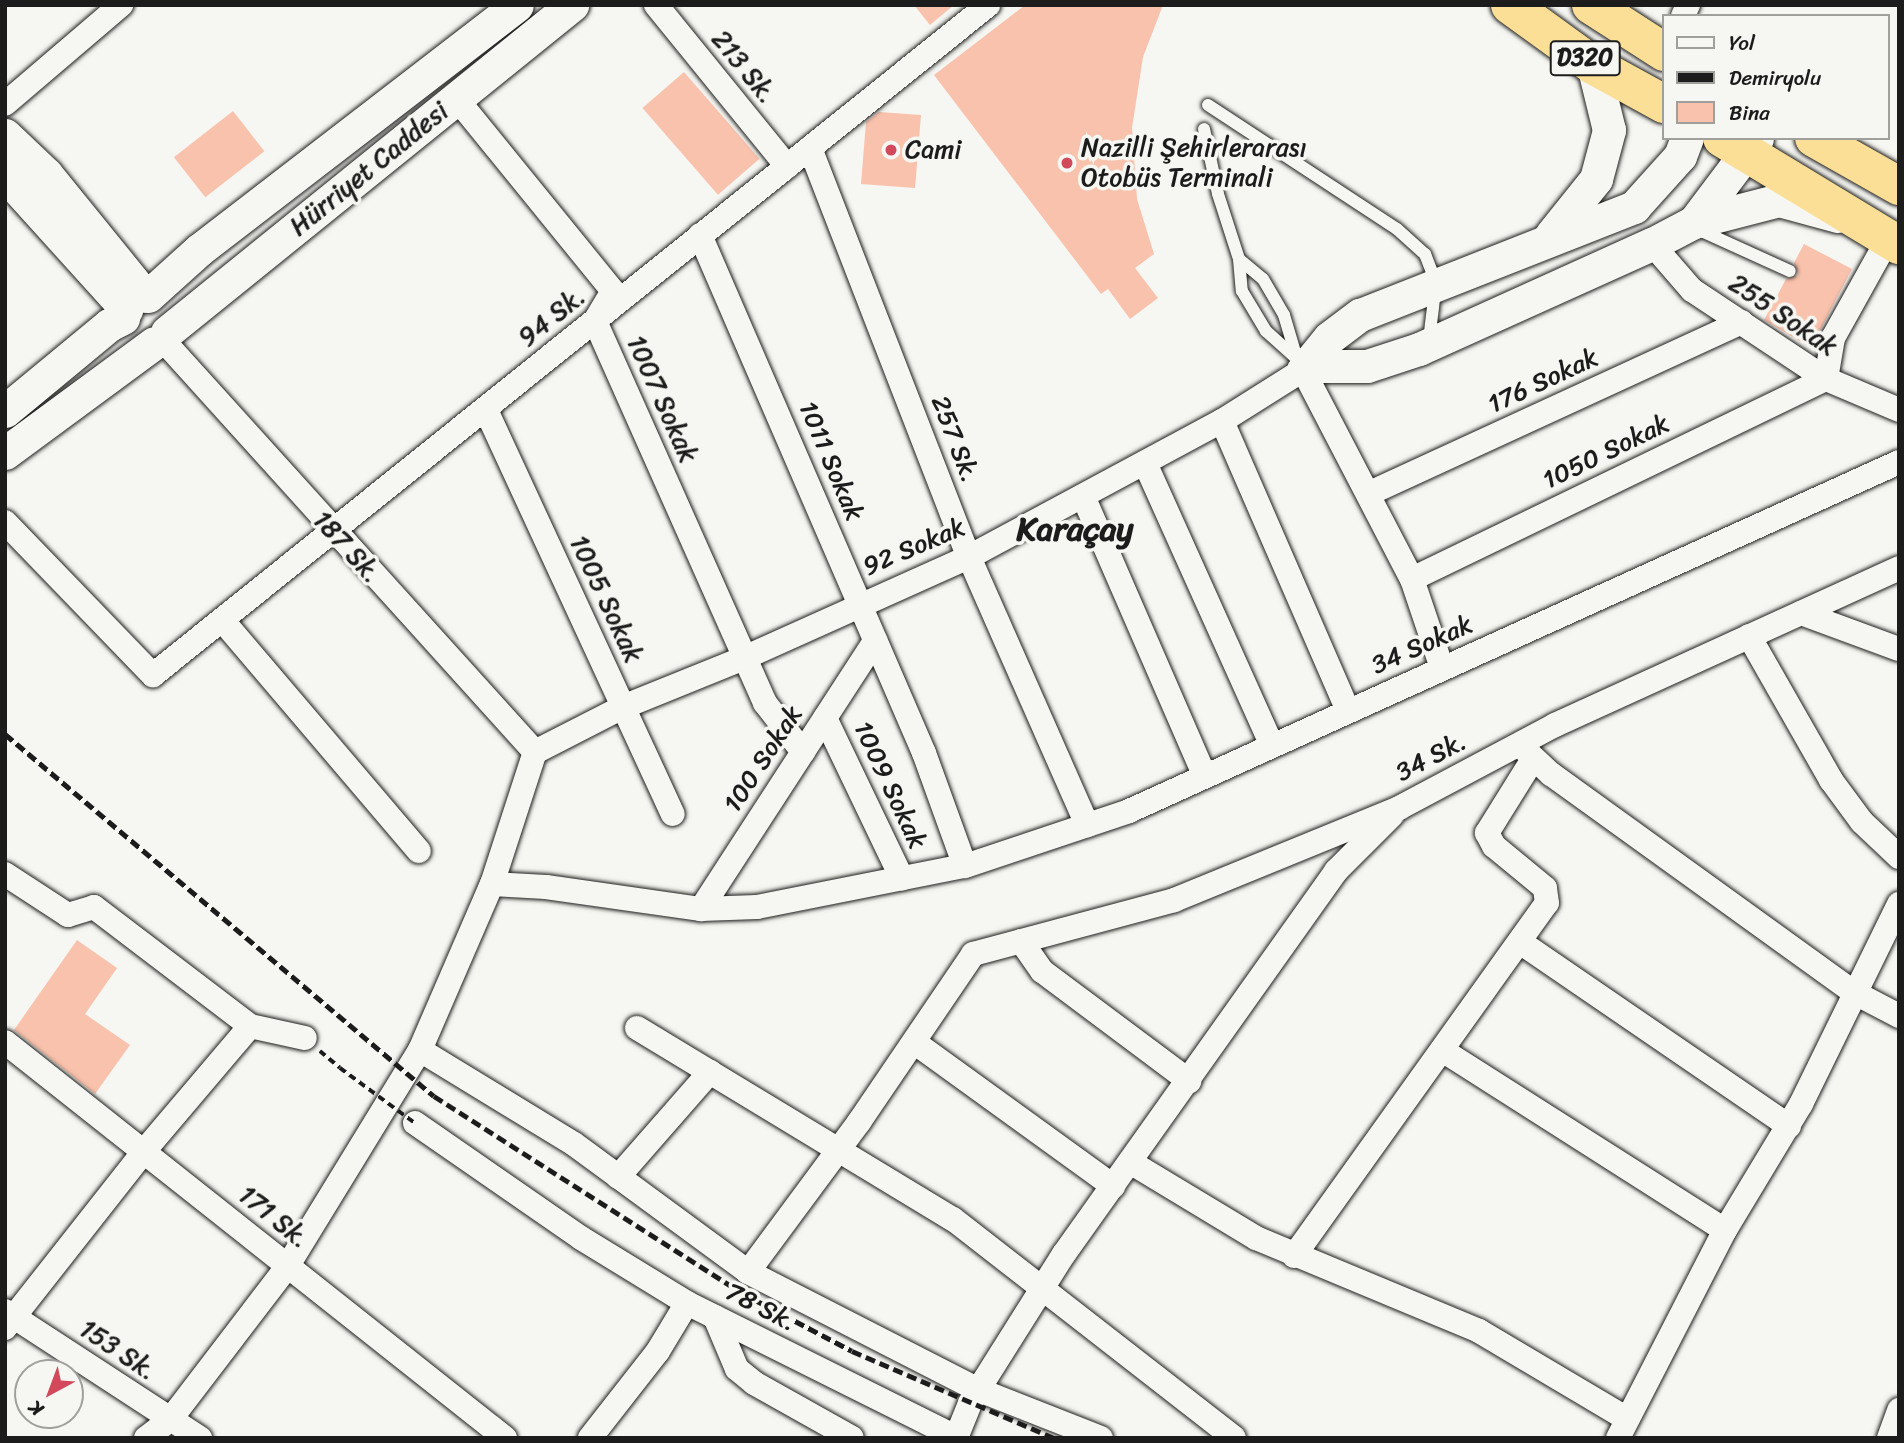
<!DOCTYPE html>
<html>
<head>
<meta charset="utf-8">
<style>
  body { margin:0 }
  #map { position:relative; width:1904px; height:1443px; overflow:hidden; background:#f6f6f2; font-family:Sriracha,sans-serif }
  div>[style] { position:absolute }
  .building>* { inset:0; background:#f9c2ac; transform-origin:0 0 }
  .path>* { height:3.5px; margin-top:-1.75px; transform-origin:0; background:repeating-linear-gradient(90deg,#1c1c1c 0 7px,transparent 0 12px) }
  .roads { filter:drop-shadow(0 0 2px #1c1c1c) drop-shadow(0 0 2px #1c1c1c) }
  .service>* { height:12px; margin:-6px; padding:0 6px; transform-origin:6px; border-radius:6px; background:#f6f6f2 }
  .minor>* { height:24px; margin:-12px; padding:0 12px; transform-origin:12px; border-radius:12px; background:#f6f6f2 }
  .secondary>* { height:33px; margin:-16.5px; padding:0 16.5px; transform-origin:16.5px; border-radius:16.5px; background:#f6f6f2 }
  .trunk>* { height:38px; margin:-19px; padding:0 19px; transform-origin:19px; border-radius:19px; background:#fbdf96 }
  .rail>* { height:5px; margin-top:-2.5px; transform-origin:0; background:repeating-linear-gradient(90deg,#1c1c1c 0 10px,transparent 0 15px) }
  .path-bridge>* { height:3.5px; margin-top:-1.75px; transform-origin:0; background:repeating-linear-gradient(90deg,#1c1c1c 0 7px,transparent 0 12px) }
  .dots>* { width:19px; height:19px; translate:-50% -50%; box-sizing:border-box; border:4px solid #f6f6f2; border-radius:50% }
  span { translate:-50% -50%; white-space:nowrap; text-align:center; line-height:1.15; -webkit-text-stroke:7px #f6f6f2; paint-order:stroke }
  .shield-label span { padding:2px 5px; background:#f6f6f2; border:2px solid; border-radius:5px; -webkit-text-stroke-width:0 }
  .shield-label { font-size:24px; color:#1c1c1c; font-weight:700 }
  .street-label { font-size:26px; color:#1c1c1c }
  .poi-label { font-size:26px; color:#1c1c1c }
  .left { translate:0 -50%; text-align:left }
  .district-label { font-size:33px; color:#1c1c1c; font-weight:700 }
  .frame { position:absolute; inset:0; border:7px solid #1c1c1c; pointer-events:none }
  .legend { position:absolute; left:1662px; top:14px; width:228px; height:126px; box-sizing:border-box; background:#f6f6f2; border:2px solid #9f9f9c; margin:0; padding:9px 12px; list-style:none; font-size:21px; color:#1c1c1c }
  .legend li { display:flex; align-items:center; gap:14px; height:35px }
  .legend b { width:35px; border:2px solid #9f9f9c }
  .north { position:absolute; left:14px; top:1359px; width:70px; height:70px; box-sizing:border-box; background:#f6f6f2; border:2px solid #9f9f9c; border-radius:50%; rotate:221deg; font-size:19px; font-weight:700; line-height:28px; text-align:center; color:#1c1c1c }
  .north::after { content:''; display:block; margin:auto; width:24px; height:32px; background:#d1495b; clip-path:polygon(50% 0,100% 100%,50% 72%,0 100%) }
</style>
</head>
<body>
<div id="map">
  <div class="building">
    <div style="clip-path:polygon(914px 5px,954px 5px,930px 25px)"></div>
    <div style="clip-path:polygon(1025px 5px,1163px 5px,1143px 57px,1132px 128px,1137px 199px,1154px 254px,1135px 268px,1158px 298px,1130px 319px,1108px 289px,1101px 294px,934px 75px)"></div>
    <div style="left:684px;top:72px;width:115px;height:55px;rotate:49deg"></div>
    <div style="left:233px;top:111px;width:51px;height:75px;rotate:52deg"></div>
    <div style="clip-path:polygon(879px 112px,921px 115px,915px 188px,861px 184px,866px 122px)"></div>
    <div style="clip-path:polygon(1804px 244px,1852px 269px,1811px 348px,1764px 320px,1786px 279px,1798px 275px,1794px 263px)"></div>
    <div style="clip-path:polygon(77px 940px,117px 968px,85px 1014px,130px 1045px,95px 1094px,14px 1030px)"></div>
  </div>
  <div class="path">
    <div style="left:320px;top:1051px;width:26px;rotate:40deg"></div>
  </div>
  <div class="roads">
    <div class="service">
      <div style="left:1208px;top:105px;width:226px;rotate:33.3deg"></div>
      <div style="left:1397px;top:229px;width:38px;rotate:42deg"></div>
      <div style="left:1425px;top:254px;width:31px;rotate:69deg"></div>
      <div style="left:1436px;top:283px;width:57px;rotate:97deg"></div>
      <div style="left:1204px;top:129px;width:66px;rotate:77.8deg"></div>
      <div style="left:1218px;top:194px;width:68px;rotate:72.1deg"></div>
      <div style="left:1239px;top:259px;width:32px;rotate:85deg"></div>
      <div style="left:1242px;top:291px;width:47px;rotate:59deg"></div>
      <div style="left:1266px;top:331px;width:42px;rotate:42.1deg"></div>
      <div style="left:1695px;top:228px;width:104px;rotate:24.4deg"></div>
      <div style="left:1239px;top:259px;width:31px;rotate:40deg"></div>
      <div style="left:1263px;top:279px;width:42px;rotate:59.7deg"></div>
      <div style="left:1284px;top:315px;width:46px;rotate:73.5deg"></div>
    </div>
    <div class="minor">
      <div style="left:656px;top:5px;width:208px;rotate:50.9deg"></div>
      <div style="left:1683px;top:16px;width:12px;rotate:-66deg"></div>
      <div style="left:456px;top:98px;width:249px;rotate:50.9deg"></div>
      <div style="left:613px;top:291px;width:35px;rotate:121deg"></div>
      <div style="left:595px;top:321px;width:418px;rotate:66deg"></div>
      <div style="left:765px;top:703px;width:62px;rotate:52.2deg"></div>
      <div style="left:5px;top:104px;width:153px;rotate:-40.5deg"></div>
      <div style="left:810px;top:148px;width:439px;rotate:68.8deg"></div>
      <div style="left:969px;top:557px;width:293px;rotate:66.2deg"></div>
      <div style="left:700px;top:235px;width:564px;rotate:66.61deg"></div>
      <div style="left:924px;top:753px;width:120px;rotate:70.1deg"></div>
      <div style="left:1652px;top:244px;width:61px;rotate:49deg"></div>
      <div style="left:1692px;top:290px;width:161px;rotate:33.6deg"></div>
      <div style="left:1826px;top:379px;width:79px;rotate:23deg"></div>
      <div style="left:162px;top:339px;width:557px;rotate:47.91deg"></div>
      <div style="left:486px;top:410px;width:445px;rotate:65.2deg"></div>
      <div style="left:1222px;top:421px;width:316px;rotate:66.5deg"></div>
      <div style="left:1145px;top:463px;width:310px;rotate:65.8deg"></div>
      <div style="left:1370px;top:493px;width:409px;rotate:-24.7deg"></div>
      <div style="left:1083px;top:496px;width:305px;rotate:66.5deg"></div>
      <div style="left:5px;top:522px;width:213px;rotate:46deg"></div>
      <div style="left:153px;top:675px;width:1071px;rotate:-38.74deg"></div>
      <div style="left:1412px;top:579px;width:460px;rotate:-25.8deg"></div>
      <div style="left:1826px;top:379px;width:42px;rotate:-80.3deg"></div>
      <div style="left:1833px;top:338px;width:113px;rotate:-60.9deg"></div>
      <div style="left:1801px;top:613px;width:104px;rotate:20.2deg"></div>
      <div style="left:223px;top:621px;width:302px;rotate:49.6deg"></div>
      <div style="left:1749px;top:636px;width:166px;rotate:60.3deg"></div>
      <div style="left:1831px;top:780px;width:52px;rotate:53.6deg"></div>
      <div style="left:1862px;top:822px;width:51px;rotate:43.4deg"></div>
      <div style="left:825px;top:718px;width:178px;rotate:64.4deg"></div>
      <div style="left:1524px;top:749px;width:37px;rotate:43deg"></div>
      <div style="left:1551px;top:774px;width:375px;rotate:35.8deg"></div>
      <div style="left:1855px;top:993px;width:50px;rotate:27.6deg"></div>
      <div style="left:535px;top:752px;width:99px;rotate:-27.1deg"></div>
      <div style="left:623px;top:707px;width:131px;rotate:-22deg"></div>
      <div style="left:744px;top:658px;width:247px;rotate:-24.2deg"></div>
      <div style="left:969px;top:557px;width:287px;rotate:-28.3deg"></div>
      <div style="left:1222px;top:421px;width:96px;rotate:-32.2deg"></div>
      <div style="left:1303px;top:370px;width:236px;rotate:62.5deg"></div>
      <div style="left:1412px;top:579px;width:94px;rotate:71.4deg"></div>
      <div style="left:5px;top:874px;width:75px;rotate:33.1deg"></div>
      <div style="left:68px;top:915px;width:27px;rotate:-17deg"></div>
      <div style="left:94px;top:907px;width:196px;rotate:37.3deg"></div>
      <div style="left:250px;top:1026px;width:56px;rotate:12.3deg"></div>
      <div style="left:492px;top:884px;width:54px;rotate:3.2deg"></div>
      <div style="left:546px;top:887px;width:157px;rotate:8.1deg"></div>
      <div style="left:701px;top:909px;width:56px;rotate:-2deg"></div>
      <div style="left:757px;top:907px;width:212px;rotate:-11.2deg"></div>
      <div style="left:965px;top:866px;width:173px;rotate:-18.5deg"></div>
      <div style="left:1129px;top:811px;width:845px;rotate:-24.38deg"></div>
      <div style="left:701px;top:909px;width:320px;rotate:-57deg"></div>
      <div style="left:1021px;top:941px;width:37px;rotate:55deg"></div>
      <div style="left:1042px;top:971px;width:184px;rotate:36.8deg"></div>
      <div style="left:1520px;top:942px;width:326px;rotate:34.4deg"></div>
      <div style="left:637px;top:1028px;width:369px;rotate:31.2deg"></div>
      <div style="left:953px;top:1219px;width:356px;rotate:37.9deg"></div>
      <div style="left:5px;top:1042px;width:638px;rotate:38.38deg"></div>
      <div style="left:914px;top:1042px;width:246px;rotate:35.9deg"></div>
      <div style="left:420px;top:1050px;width:180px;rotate:31.4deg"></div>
      <div style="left:574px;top:1144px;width:216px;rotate:36.3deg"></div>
      <div style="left:748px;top:1272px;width:259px;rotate:27.1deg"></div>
      <div style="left:979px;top:1390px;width:131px;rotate:21.5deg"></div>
      <div style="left:1442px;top:1050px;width:335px;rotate:32.5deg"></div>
      <div style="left:415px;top:1123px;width:202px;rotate:34.7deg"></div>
      <div style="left:581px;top:1238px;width:124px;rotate:31.5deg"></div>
      <div style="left:687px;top:1303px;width:303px;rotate:26.5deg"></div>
      <div style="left:1130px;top:1162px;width:147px;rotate:31.1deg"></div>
      <div style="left:1256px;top:1238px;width:242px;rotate:22.6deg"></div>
      <div style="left:1479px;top:1331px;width:172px;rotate:30.7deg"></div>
      <div style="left:618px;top:1177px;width:140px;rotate:-48.8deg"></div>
      <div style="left:1294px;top:1256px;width:434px;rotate:-54.4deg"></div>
      <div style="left:1547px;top:903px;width:15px;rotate:-98deg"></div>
      <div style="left:1545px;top:888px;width:66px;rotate:-140.5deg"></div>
      <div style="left:1494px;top:846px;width:15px;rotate:-118deg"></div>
      <div style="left:1487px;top:833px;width:87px;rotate:-58.1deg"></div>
      <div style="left:748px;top:1272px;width:187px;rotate:-53.5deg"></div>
      <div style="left:859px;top:1122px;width:203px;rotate:-55.8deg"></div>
      <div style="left:973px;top:954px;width:208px;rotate:-15deg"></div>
      <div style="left:1174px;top:900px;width:243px;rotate:-22.2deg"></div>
      <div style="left:1399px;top:808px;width:177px;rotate:-28deg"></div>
      <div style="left:1555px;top:725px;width:378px;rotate:-24.5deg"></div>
      <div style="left:5px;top:1311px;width:233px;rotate:33.1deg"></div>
      <div style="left:715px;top:1317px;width:56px;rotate:67.1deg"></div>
      <div style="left:737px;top:1369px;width:22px;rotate:39deg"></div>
      <div style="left:754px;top:1383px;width:112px;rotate:29.3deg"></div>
      <div style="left:5px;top:1328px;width:226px;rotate:-51.8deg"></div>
      <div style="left:145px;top:1150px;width:162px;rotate:-49.7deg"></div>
      <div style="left:146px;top:1438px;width:30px;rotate:-37deg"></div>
      <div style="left:170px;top:1420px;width:193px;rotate:-52.6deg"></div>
      <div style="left:287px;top:1267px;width:255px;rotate:-58.5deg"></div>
      <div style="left:420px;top:1050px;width:181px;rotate:-66.6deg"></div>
      <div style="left:492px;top:884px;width:139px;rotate:-72deg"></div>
      <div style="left:590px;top:1438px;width:110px;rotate:-52deg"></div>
      <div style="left:658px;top:1351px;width:56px;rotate:-58.9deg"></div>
      <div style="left:956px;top:1438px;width:38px;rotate:-68deg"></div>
      <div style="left:970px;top:1403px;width:176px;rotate:-57.8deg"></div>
      <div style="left:1064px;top:1254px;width:470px;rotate:-54.6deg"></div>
      <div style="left:1336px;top:871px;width:79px;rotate:-45deg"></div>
      <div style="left:1618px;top:1438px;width:234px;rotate:-62.8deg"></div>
      <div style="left:1725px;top:1230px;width:147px;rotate:-58.9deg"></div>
      <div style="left:1801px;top:1104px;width:223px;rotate:-63.9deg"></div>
      <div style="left:1889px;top:1438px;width:30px;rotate:-70deg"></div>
    </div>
    <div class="secondary">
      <div style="left:5px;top:135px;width:57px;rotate:43.6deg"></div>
      <div style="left:46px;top:174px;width:157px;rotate:50.9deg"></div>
      <div style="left:5px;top:175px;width:181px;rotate:47.9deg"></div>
      <div style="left:1694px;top:222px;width:88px;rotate:-14.5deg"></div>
      <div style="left:1779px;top:200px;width:61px;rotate:15.2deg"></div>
      <div style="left:1551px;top:235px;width:72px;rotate:-51.2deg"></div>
      <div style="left:1596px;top:179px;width:51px;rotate:-75.1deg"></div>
      <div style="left:1609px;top:130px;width:67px;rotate:-103.8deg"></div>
      <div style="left:148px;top:296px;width:69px;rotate:-42deg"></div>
      <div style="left:199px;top:250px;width:401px;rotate:-37.6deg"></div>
      <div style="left:167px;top:332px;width:521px;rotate:-38.92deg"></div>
      <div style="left:1309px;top:366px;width:58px"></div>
      <div style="left:1367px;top:366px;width:55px;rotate:-18.1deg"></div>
      <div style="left:1419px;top:349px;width:256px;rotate:-24.3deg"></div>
      <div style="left:1652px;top:244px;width:47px;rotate:-27.6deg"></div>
      <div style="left:1694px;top:222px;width:105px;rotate:-53.1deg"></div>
      <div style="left:1303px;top:370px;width:41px;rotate:-50.9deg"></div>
      <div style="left:1329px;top:338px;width:39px;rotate:-37deg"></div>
      <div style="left:1360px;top:315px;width:295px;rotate:-21.5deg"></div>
      <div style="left:1634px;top:207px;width:69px;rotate:-48deg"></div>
      <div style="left:1680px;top:156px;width:19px;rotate:-69deg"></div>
      <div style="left:5px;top:411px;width:135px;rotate:-39.6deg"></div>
      <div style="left:109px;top:325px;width:16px;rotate:-27deg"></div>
      <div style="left:5px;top:453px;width:185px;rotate:-36.4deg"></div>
    </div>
    <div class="trunk">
      <div style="left:1510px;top:5px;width:102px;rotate:35.9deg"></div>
      <div style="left:1593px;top:65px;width:81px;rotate:28.8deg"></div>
      <div style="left:1591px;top:5px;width:87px;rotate:32.8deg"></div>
      <div style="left:1722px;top:138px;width:207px;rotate:31.2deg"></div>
      <div style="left:1814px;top:138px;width:98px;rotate:29.5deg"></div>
    </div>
  </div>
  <div class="rail">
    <div style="left:5px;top:734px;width:561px;rotate:40.16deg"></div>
    <div style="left:434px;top:1096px;width:366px;rotate:32.6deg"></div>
    <div style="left:742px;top:1293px;width:124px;rotate:27.8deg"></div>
    <div style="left:852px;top:1351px;width:220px;rotate:23.3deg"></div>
  </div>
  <div class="path-bridge">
    <div style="left:340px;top:1068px;width:93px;rotate:36.3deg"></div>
  </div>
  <div class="dots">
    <div style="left:891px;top:150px;background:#d1495b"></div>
    <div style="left:1067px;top:163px;background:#d1495b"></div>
  </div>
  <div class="shield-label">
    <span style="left:1585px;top:58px">D320</span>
  </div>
  <div class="street-label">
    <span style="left:744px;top:67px;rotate:51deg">213 Sk.</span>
    <span style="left:369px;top:169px;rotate:-39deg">Hürriyet Caddesi</span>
    <span style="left:1783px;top:315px;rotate:34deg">255 Sokak</span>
    <span style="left:552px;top:317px;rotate:-39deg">94 Sk.</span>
    <span style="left:1543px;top:381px;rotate:-25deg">176 Sokak</span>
    <span style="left:662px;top:399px;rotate:66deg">1007 Sokak</span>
    <span style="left:955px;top:439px;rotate:69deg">257 Sk.</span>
    <span style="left:1606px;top:452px;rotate:-26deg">1050 Sokak</span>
    <span style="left:831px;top:461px;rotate:67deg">1011 Sokak</span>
    <span style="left:347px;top:547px;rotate:48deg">187 Sk.</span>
    <span style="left:914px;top:547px;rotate:-23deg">92 Sokak</span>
    <span style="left:606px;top:599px;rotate:65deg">1005 Sokak</span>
    <span style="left:1422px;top:645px;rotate:-24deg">34 Sokak</span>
    <span style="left:1431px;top:757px;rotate:-28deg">34 Sk.</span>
    <span style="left:763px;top:759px;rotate:-57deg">100 Sokak</span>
    <span style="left:890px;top:785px;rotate:65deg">1009 Sokak</span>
    <span style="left:274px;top:1217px;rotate:39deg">171 Sk.</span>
    <span style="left:761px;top:1307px;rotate:27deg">78 Sk.</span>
    <span style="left:118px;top:1350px;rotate:34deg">153 Sk.</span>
  </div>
  <div class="poi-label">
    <span class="left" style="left:1081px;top:163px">Nazilli Şehirlerarası<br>Otobüs Terminali</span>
    <span class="left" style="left:905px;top:150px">Cami</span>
  </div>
  <div class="district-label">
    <span style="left:1075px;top:530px">Karaçay</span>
  </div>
  <div class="frame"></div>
  <ul class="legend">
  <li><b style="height:9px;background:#f6f6f2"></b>Yol</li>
  <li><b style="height:9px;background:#1c1c1c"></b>Demiryolu</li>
  <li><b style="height:19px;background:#f9c2ac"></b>Bina</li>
  </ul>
  <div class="north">K</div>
</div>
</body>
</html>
